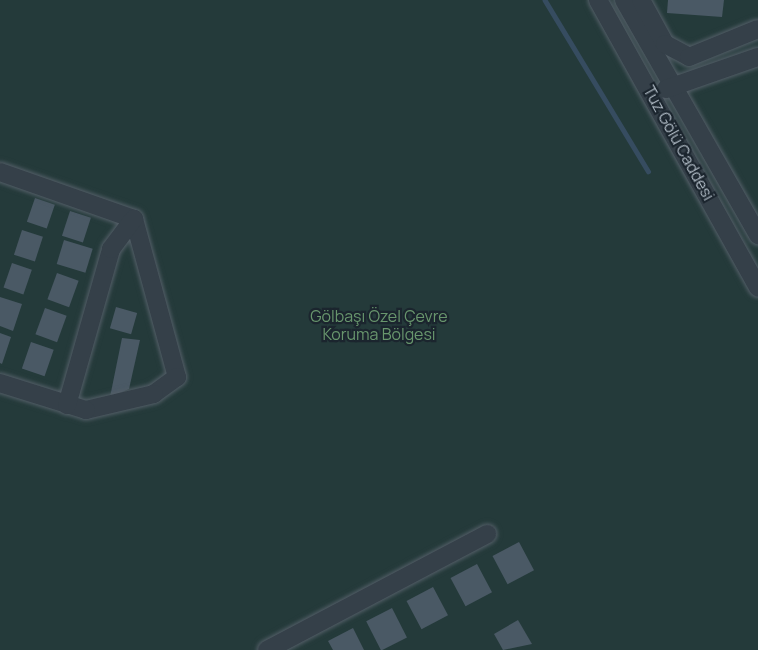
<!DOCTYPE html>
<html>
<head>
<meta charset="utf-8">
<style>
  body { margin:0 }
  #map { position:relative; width:758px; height:650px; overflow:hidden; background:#222e39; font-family:Manrope,sans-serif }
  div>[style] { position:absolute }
  .green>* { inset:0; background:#243a3a; transform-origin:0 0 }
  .stream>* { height:4.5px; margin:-2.25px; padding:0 2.25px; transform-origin:2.25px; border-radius:2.25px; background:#364c60 }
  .building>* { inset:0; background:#4a5965; transform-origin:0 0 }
  .roads { filter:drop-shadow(0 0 2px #535e67) drop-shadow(0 0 2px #535e67) }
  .minor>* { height:18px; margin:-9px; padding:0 9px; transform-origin:9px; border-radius:9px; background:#354049 }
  span { translate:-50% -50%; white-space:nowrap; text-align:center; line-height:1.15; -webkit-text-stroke:4.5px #1b252e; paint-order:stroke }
  .street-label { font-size:16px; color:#b0bbc5 }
  .park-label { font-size:16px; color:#68966d }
</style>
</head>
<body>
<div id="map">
  <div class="green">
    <div style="left:0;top:0;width:758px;height:650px"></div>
  </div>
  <div class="stream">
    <div style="left:545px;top:0;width:200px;rotate:58.9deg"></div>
  </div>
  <div class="building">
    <div style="clip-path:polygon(668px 0,724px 0,722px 17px,667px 13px)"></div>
    <div style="left:35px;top:198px;width:21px;height:25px;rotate:19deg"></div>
    <div style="left:70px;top:211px;width:22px;height:26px;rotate:18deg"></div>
    <div style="left:22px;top:230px;width:22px;height:26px;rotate:18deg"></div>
    <div style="left:64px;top:240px;width:30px;height:25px;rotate:17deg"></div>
    <div style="left:12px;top:263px;width:21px;height:26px;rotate:19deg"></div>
    <div style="left:57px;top:273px;width:23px;height:28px;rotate:20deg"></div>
    <div style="clip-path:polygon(0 297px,22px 304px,13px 331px,0 326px)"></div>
    <div style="left:116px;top:307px;width:22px;height:22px;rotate:16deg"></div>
    <div style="left:45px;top:308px;width:23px;height:28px;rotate:20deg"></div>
    <div style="clip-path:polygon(0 333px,11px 337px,2px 364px,0 363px)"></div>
    <div style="clip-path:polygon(122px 338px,140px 340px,129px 389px,110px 397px)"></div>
    <div style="left:31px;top:342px;width:24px;height:28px;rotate:19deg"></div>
    <div style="left:519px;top:542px;width:32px;height:30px;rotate:62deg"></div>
    <div style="left:477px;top:564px;width:32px;height:30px;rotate:62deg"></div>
    <div style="left:433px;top:587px;width:32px;height:30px;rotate:62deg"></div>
    <div style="left:392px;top:608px;width:33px;height:29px;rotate:63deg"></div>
    <div style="clip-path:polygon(518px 620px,532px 644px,503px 650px,494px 634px)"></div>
    <div style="clip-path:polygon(353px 628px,364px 650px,333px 650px,328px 641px)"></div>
  </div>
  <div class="roads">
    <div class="minor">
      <div style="left:598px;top:0;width:329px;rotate:60.9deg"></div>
      <div style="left:624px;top:0;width:271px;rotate:60.3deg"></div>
      <div style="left:641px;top:0;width:50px;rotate:61.4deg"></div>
      <div style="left:665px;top:44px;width:27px;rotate:28deg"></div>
      <div style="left:689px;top:57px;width:74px;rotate:-22.1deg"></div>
      <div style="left:666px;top:89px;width:97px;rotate:-19.2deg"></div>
      <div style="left:0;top:172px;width:142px;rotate:19.3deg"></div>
      <div style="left:134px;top:219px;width:164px;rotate:74.8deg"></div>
      <div style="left:177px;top:377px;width:29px;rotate:144deg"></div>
      <div style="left:154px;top:394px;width:70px;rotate:166.8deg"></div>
      <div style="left:86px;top:410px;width:90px;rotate:-162.6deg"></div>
      <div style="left:67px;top:405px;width:162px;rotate:-74.2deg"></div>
      <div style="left:111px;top:249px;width:38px;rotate:-53deg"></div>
      <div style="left:267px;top:650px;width:249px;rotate:-27.8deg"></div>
    </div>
  </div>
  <div class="street-label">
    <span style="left:679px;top:143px;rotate:61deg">Tuz Gölü Caddesi</span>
  </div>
  <div class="park-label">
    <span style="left:379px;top:325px">Gölbaşı Özel Çevre<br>Koruma Bölgesi</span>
  </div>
</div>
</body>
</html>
